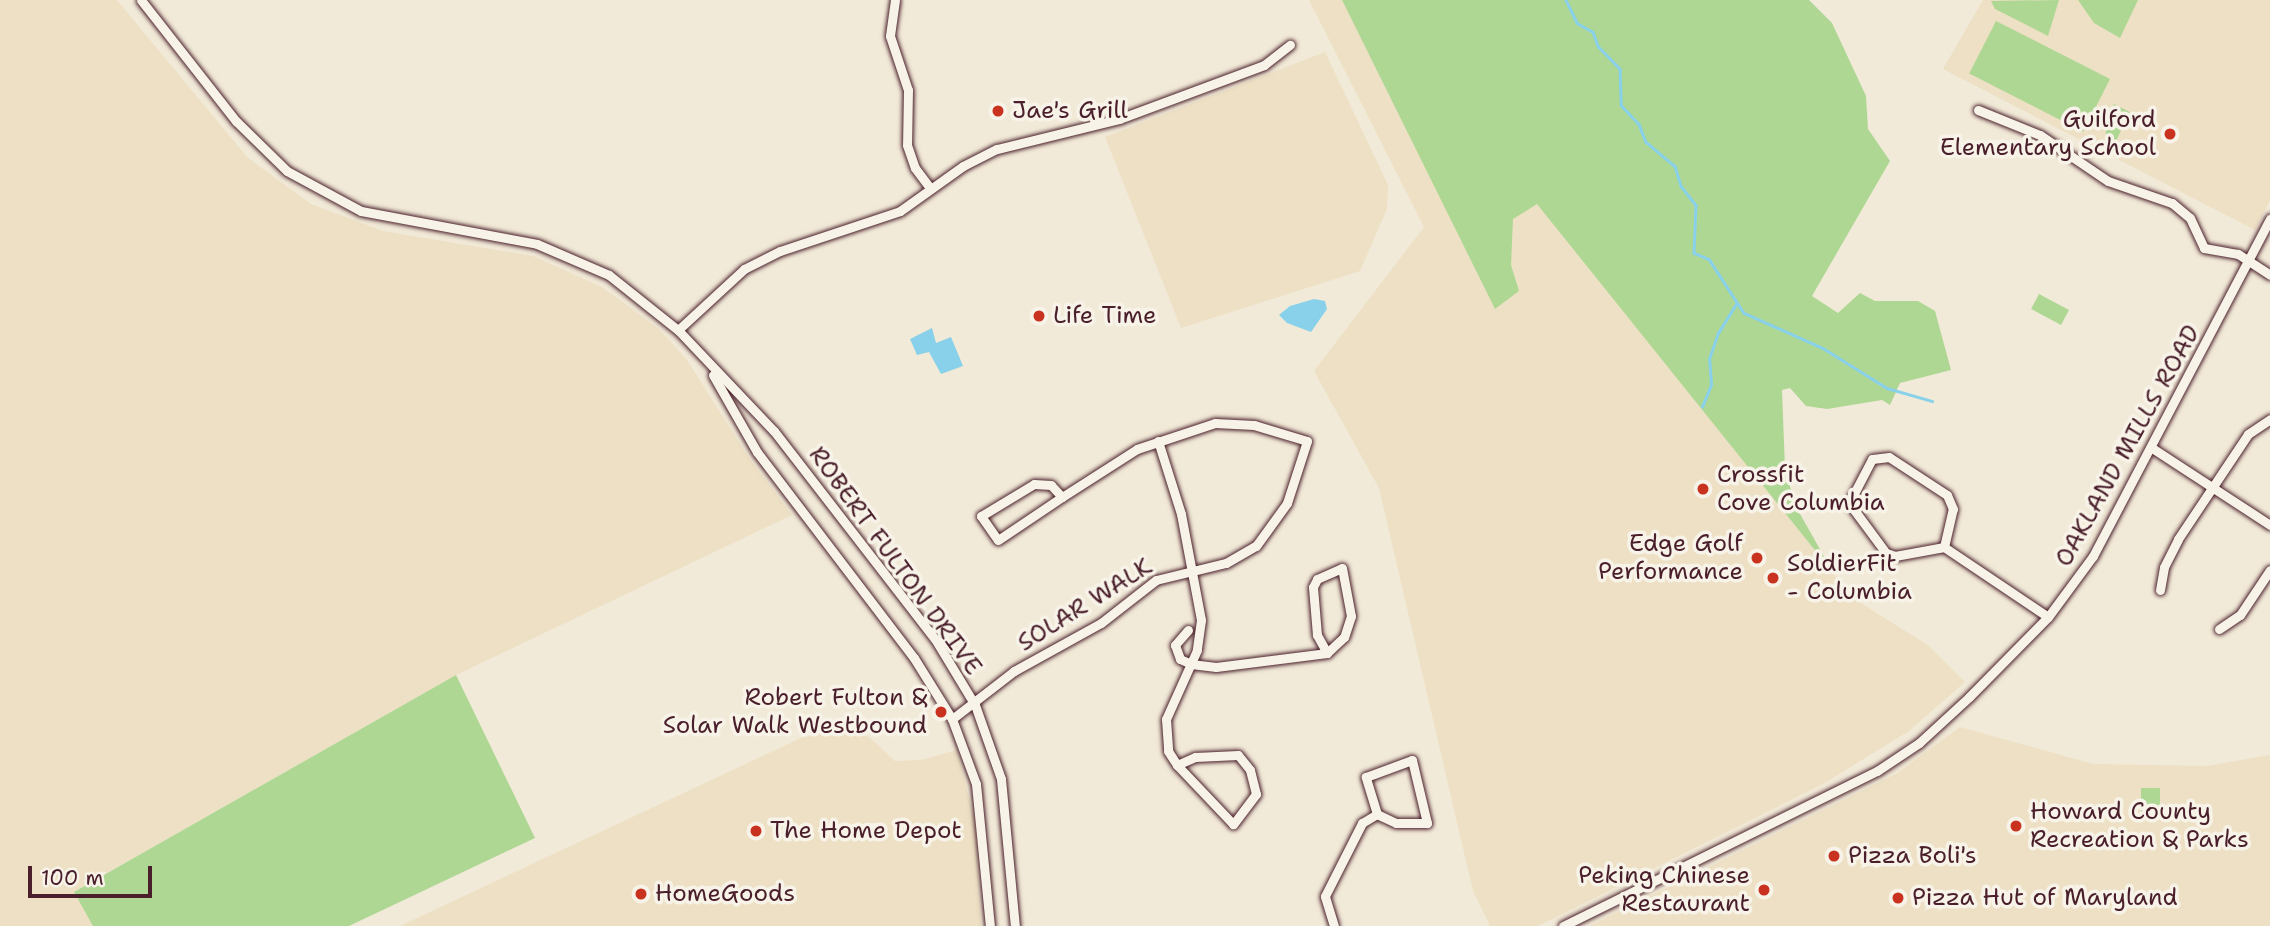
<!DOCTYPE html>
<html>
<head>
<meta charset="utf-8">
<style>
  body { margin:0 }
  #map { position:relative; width:2270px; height:926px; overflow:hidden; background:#f2ead8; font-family:"Shantell Sans",sans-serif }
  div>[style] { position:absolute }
  .built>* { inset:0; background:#ede0c4 }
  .green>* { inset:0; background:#afd794; transform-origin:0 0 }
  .water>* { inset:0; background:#89d1ea }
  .stream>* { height:2.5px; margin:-1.25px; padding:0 1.25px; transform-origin:1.25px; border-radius:1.25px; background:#89d1ea }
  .roads { filter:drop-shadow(0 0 2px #4a1f2b) drop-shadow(0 0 2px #4a1f2b) }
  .minor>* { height:9px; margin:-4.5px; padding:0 4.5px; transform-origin:4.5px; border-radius:4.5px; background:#f7f3e8 }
  .dots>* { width:19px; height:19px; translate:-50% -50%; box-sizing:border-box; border:4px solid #f7f3e8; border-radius:50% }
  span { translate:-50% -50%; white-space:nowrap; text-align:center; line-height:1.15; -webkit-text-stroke:7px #f7f3e8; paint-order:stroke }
  .poi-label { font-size:24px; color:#4a1f2b }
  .left { translate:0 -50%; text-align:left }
  .right { translate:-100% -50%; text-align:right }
  .street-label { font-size:24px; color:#4a1f2b }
  .scale { position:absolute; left:28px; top:866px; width:124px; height:32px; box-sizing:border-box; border:4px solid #4a1f2b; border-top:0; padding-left:9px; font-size:21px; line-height:24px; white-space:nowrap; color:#4a1f2b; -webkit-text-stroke:5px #f7f3e8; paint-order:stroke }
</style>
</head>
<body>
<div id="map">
  <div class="built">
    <div style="clip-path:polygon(0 0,117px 0,247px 157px,311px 204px,383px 231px,533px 256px,602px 287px,659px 329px,687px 360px,749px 458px,792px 515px,456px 675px,75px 891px,93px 926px,0 926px)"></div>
    <div style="clip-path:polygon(1309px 0,1348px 0,1489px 143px,1854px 599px,1928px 645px,1965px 682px,1909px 731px,1823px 784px,1538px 926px,1490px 926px,1473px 891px,1379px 488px,1314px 371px,1424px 227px)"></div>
    <div style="clip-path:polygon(1983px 0,2270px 0,2270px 200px,2255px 230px,1943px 69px)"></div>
    <div style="clip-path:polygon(1325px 52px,1388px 185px,1387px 209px,1360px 271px,1181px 328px,1105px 137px)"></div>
    <div style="clip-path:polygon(1960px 727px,2093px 764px,2207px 766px,2270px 755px,2270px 926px,1590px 926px,1896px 774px)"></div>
    <div style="clip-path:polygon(841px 729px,869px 737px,895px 761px,921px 760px,957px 750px,975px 822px,981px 926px,400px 926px,801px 738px)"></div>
  </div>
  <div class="green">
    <div style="clip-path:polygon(1342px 0,1809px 0,1832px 23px,1866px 96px,1868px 129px,1890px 161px,1812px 296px,1838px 313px,1860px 293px,1875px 301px,1918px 301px,1935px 311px,1951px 370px,1900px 383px,1890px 405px,1882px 400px,1827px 409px,1806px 406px,1790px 388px,1782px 390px,1785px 468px,1795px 505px,1834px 574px,1537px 204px,1513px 219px,1511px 265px,1519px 291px,1495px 309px)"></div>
    <div style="clip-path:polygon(2059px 0,2048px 36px,1995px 9px,1991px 1px)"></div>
    <div style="clip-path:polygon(2078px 0,2138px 0,2120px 38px,2094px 23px)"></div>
    <div style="left:1996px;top:21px;width:128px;height:59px;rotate:27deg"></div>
    <div style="clip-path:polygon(2114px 104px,2130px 112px,2115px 143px,2107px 139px,2104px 123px)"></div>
    <div style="left:2039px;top:294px;width:34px;height:17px;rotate:28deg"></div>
    <div style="clip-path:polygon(456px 675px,535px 838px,349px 926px,93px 926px,74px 892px)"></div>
    <div style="left:2141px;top:788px;width:19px;height:29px"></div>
  </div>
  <div class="water">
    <div style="clip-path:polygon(1314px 299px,1325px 301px,1327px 309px,1311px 332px,1287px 323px,1279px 315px,1290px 306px)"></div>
    <div style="clip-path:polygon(932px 328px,936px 343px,951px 337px,963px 366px,941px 374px,929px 352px,917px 355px,910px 339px)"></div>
  </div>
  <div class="stream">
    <div style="left:1566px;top:0;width:25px;rotate:64deg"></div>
    <div style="left:1577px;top:23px;width:18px;rotate:29deg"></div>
    <div style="left:1593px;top:32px;width:15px;rotate:70deg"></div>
    <div style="left:1598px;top:46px;width:32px;rotate:46deg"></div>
    <div style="left:1620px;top:69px;width:36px;rotate:88deg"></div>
    <div style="left:1621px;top:105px;width:26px;rotate:47deg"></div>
    <div style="left:1639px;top:124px;width:19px;rotate:69deg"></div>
    <div style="left:1646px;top:142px;width:38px;rotate:40deg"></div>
    <div style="left:1675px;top:166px;width:21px;rotate:73deg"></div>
    <div style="left:1681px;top:186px;width:24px;rotate:52deg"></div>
    <div style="left:1696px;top:205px;width:48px;rotate:92.4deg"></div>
    <div style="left:1694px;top:253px;width:16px;rotate:22deg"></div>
    <div style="left:1709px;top:259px;width:64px;rotate:57.1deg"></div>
    <div style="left:1744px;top:313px;width:86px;rotate:23.9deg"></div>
    <div style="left:1823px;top:348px;width:75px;rotate:32deg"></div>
    <div style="left:1887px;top:388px;width:47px;rotate:16.1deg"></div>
    <div style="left:1702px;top:407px;width:24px;rotate:-68deg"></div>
    <div style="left:1711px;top:385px;width:26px;rotate:-94deg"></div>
    <div style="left:1709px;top:359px;width:28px;rotate:-71deg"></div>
    <div style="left:1718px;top:333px;width:34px;rotate:-58deg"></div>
  </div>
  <div class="roads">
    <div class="minor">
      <div style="left:141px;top:0;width:154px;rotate:51.9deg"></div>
      <div style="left:236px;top:121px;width:71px;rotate:44.4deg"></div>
      <div style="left:287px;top:171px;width:84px;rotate:28.4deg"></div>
      <div style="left:361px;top:211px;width:179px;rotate:10.6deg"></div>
      <div style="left:537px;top:244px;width:78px;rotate:23.3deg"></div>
      <div style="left:609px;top:275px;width:88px;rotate:38.6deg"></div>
      <div style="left:678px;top:330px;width:139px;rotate:46.5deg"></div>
      <div style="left:774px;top:431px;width:263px;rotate:52.3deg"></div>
      <div style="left:935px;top:639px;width:77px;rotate:58.8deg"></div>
      <div style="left:975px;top:705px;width:78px;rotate:70.6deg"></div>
      <div style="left:1001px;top:779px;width:148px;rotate:84.6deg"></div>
      <div style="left:895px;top:0;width:36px;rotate:98deg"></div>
      <div style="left:890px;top:36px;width:57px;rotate:71.6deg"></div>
      <div style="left:908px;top:90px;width:55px;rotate:91deg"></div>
      <div style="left:907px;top:145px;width:24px;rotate:71deg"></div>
      <div style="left:915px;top:168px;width:25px;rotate:53deg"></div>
      <div style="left:1978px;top:110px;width:67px;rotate:22deg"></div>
      <div style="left:2040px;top:135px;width:82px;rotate:34.1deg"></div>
      <div style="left:2108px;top:181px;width:68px;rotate:19deg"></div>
      <div style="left:2172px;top:203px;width:23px;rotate:40deg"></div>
      <div style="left:2190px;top:218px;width:33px;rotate:65deg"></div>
      <div style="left:2204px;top:248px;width:35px;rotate:10deg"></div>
      <div style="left:2238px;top:254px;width:38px;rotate:33deg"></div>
      <div style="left:678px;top:330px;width:90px;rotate:-42.7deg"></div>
      <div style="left:744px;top:269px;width:40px;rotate:-26.6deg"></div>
      <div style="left:780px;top:251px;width:126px;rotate:-18.4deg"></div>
      <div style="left:900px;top:211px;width:77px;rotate:-35.5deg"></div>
      <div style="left:963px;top:166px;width:38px;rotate:-27deg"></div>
      <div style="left:997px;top:149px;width:126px;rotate:-13.8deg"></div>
      <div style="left:1119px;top:119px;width:155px;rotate:-20.4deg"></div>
      <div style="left:1264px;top:65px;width:33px;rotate:-38deg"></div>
      <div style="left:713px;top:375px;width:89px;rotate:60.3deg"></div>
      <div style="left:757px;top:452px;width:259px;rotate:52.7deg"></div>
      <div style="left:914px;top:658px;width:72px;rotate:58.1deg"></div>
      <div style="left:952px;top:719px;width:69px;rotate:69.7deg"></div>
      <div style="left:976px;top:784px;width:143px;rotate:84.4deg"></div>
      <div style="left:1158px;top:441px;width:77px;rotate:72.5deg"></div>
      <div style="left:1181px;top:514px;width:108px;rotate:79.3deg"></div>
      <div style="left:1201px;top:620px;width:30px;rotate:98deg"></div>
      <div style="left:1197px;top:650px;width:76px;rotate:114.2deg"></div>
      <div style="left:1166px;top:719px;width:32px;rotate:86deg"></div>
      <div style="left:1168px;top:751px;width:17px;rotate:57deg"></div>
      <div style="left:1177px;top:765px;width:20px;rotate:-24deg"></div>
      <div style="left:1195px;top:757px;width:43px;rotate:-2.7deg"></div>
      <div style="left:1238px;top:755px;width:19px;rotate:51deg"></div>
      <div style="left:1250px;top:770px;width:25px;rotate:76deg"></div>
      <div style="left:1256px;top:794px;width:38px;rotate:127deg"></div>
      <div style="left:1233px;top:824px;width:81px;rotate:-133.5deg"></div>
      <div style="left:2152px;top:448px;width:141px;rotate:33.1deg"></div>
      <div style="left:1944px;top:547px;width:39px;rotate:-77deg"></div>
      <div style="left:1953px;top:509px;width:15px;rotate:-113deg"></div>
      <div style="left:1947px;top:495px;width:69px;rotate:-146.8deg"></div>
      <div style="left:1889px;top:457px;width:17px;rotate:173deg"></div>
      <div style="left:1872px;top:459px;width:50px;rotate:117.6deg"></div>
      <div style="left:1849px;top:503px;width:62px;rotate:53.5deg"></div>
      <div style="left:1886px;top:553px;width:9px;rotate:18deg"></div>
      <div style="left:1895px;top:556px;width:50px;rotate:-10.4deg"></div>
      <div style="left:1944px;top:547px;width:125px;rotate:33.9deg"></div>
      <div style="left:2160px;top:590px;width:23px;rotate:-80deg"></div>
      <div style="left:2164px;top:567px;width:31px;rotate:-63deg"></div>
      <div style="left:2178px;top:539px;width:126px;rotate:-56.3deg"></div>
      <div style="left:2248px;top:434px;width:27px;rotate:-34deg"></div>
      <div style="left:2219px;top:629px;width:25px;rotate:-34deg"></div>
      <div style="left:2240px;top:615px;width:54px;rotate:-56.3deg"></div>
      <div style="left:1188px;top:630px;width:20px;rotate:131deg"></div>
      <div style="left:1175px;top:645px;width:15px;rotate:70deg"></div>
      <div style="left:1180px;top:659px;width:12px;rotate:24deg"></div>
      <div style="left:1191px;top:664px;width:25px;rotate:7deg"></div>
      <div style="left:1216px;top:667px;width:112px;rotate:-7.2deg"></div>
      <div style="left:1327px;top:653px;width:21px;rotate:-119deg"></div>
      <div style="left:1317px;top:635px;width:48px;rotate:-94.8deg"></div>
      <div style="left:1313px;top:587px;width:9px;rotate:-63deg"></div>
      <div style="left:1317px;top:579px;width:27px;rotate:-24deg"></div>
      <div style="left:1342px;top:568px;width:49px;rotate:79.4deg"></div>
      <div style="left:1351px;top:616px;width:22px;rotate:108deg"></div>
      <div style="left:1344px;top:637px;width:23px;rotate:137deg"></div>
      <div style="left:952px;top:719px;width:78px;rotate:-37.7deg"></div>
      <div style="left:1014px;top:671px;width:99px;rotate:-28.9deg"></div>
      <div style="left:1101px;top:623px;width:70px;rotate:-38deg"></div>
      <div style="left:1156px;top:580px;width:72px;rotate:-13.7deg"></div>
      <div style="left:1226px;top:563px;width:34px;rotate:-30deg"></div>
      <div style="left:1256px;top:546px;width:53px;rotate:-54.2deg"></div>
      <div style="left:1287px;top:503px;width:65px;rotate:-72.1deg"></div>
      <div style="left:1307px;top:441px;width:55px;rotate:-163.2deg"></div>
      <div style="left:1254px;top:425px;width:39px;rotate:-177deg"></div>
      <div style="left:1215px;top:423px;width:82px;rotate:161.6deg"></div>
      <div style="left:1137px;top:449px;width:89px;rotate:147.4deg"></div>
      <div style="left:1062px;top:497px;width:16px;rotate:-133deg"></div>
      <div style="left:1051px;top:485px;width:17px;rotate:-177deg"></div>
      <div style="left:1034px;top:484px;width:62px;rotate:148.9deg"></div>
      <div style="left:981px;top:516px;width:29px;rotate:55deg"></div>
      <div style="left:998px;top:540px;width:77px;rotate:-33.9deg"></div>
      <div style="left:1412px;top:760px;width:65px;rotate:76.6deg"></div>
      <div style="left:1427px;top:823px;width:31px;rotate:180deg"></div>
      <div style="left:1396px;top:823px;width:21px;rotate:-155deg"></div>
      <div style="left:1377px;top:814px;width:39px;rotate:-107deg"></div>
      <div style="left:1366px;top:777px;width:49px;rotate:-20.3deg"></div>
      <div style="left:1334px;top:926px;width:31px;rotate:-107deg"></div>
      <div style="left:1325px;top:896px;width:82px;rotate:-63.1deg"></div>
      <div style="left:1362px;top:823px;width:17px;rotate:-31deg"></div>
      <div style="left:1563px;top:926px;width:350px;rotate:-26.3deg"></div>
      <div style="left:1877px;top:771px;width:50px;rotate:-33.7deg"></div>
      <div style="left:1919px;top:743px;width:68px;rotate:-42.6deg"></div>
      <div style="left:1969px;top:697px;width:112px;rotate:-45.4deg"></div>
      <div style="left:2048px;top:617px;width:76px;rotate:-53.6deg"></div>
      <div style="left:2093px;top:556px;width:381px;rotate:-62.3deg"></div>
    </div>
  </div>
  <div class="dots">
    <div style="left:998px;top:111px;background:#c8321e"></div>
    <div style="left:2170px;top:134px;background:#c8321e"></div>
    <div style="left:1039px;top:316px;background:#c8321e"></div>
    <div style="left:1703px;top:489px;background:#c8321e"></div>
    <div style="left:1757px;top:558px;background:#c8321e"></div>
    <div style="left:1773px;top:578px;background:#c8321e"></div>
    <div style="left:941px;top:712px;background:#c8321e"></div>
    <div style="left:2016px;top:826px;background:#c8321e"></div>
    <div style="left:756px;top:831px;background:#c8321e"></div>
    <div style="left:1834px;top:856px;background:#c8321e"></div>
    <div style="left:1764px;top:890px;background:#c8321e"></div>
    <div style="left:641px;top:894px;background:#c8321e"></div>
    <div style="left:1898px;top:898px;background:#c8321e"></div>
  </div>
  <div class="poi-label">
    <span class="left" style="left:1012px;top:111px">Jae's Grill</span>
    <span class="right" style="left:2156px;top:134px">Guilford<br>Elementary School</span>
    <span class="left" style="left:1053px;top:316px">Life Time</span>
    <span class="left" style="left:1717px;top:489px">Crossfit<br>Cove Columbia</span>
    <span class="right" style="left:1743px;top:558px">Edge Golf<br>Performance</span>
    <span class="left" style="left:1787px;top:578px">SoldierFit<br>- Columbia</span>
    <span class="right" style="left:927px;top:712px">Robert Fulton &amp;<br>Solar Walk Westbound</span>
    <span class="left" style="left:2030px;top:826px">Howard County<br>Recreation &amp; Parks</span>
    <span class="left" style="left:770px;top:831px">The Home Depot</span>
    <span class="left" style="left:1848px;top:856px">Pizza Boli's</span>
    <span class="right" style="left:1750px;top:890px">Peking Chinese<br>Restaurant</span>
    <span class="left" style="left:655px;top:894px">HomeGoods</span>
    <span class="left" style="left:1912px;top:898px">Pizza Hut of Maryland</span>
  </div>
  <div class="street-label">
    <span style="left:2128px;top:446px;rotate:-61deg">OAKLAND MILLS ROAD</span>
    <span style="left:895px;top:561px;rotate:54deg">ROBERT FULTON DRIVE</span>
    <span style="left:1085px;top:605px;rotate:-32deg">SOLAR WALK</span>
  </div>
  <div class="scale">100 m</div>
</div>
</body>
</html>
